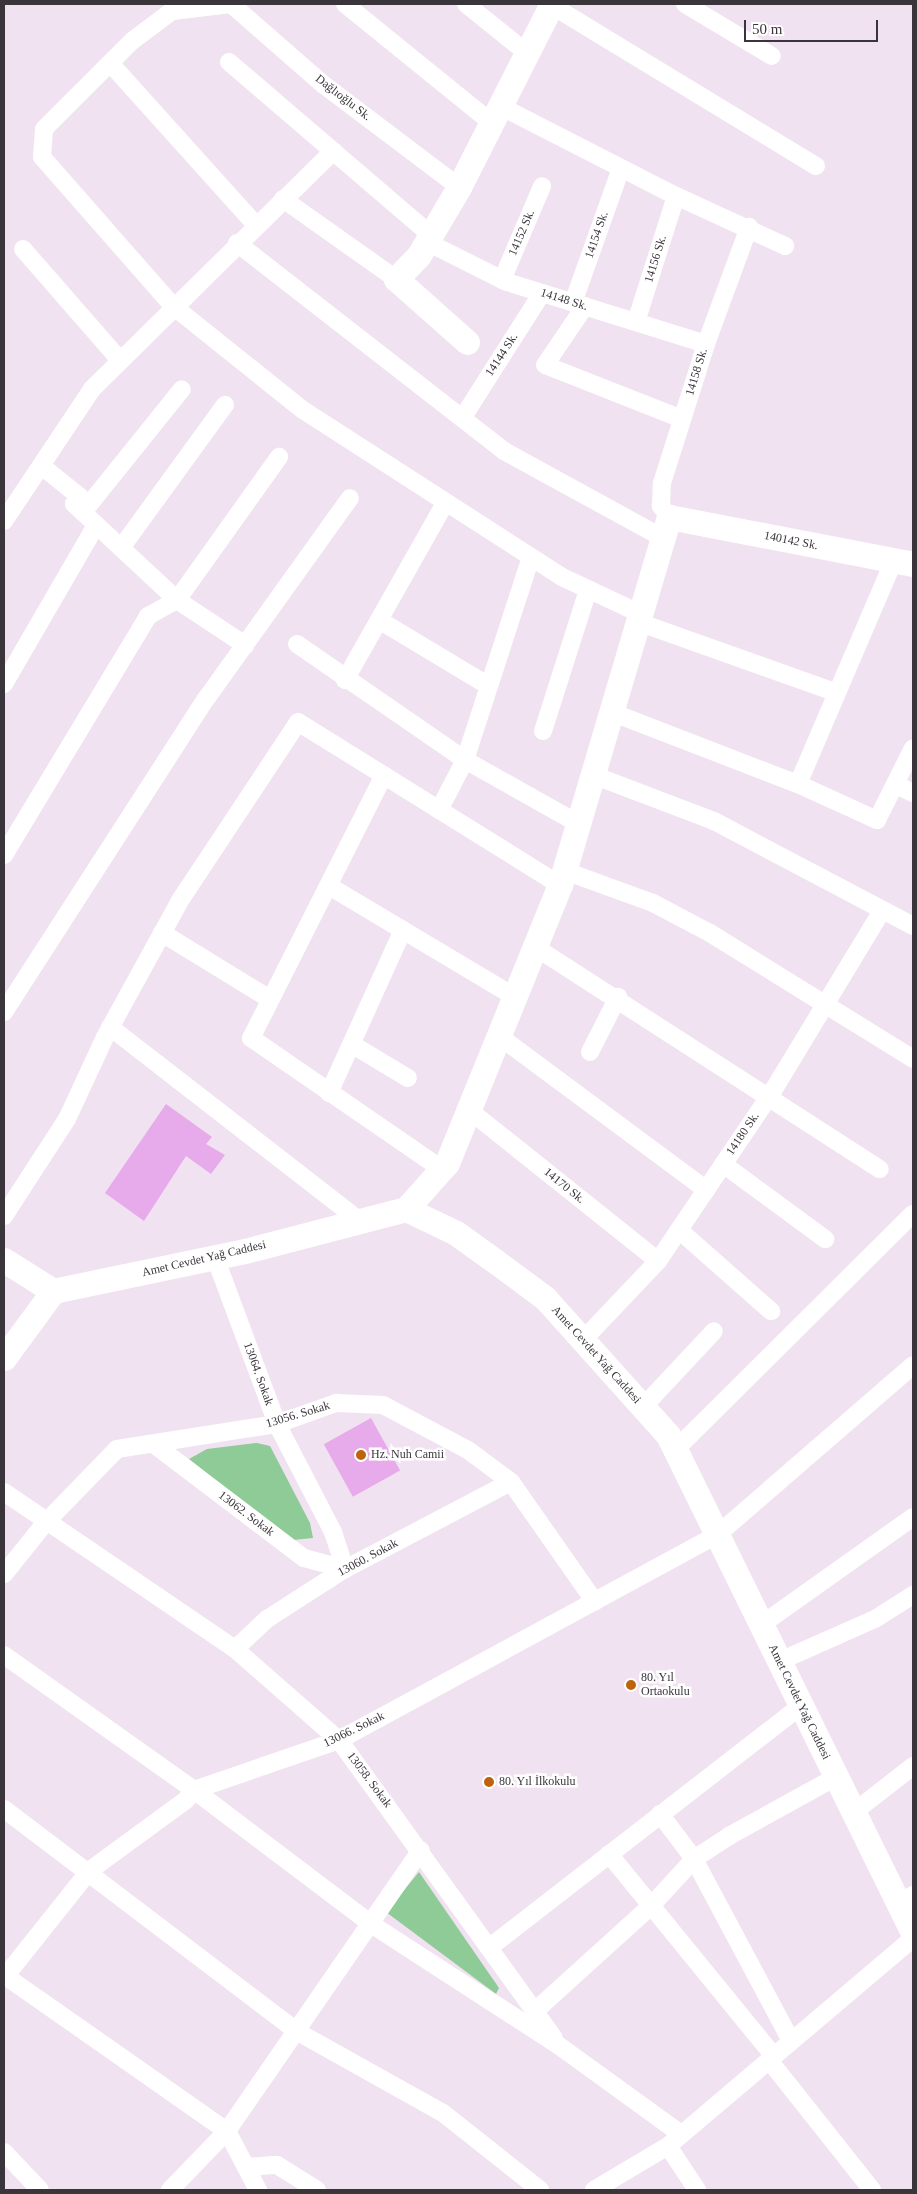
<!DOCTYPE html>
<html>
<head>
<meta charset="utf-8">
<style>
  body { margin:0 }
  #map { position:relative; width:917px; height:2194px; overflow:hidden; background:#f0e2f0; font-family:"Times New Roman",serif }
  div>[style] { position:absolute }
  .green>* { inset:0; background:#8ecb96 }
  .building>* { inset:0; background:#e7aaea; transform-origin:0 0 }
  .street>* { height:18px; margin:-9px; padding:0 9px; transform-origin:9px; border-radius:9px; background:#fff }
  .secondary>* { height:25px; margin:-12.5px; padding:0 12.5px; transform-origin:12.5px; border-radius:12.5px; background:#fff }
  .dots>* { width:14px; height:14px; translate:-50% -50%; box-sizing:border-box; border:2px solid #fff; border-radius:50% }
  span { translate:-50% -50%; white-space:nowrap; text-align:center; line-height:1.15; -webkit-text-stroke:5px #fff; paint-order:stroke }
  .street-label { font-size:12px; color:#3a353b }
  .poi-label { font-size:12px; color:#3a353b }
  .left { translate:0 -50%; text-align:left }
  .frame { position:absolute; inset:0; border:5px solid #3a353b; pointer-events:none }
  .scale { position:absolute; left:744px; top:20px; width:134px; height:22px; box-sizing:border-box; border:2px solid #3a353b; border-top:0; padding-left:6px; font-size:15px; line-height:18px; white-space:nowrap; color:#3a353b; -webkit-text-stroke:4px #fff; paint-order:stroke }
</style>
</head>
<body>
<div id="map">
  <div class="green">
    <div style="clip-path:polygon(257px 1443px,270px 1446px,310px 1523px,313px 1538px,293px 1540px,274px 1527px,189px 1459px,207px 1449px)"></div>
    <div style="clip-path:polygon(419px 1872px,499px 1988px,496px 1994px,386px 1912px)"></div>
  </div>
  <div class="building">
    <div style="clip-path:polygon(166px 1104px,212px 1137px,206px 1144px,225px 1155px,211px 1174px,186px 1156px,144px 1221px,105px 1193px)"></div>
    <div style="left:371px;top:1418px;width:60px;height:54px;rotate:61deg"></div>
  </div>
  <div class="street">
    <div style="left:231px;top:4px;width:59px;rotate:173.2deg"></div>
    <div style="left:172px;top:11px;width:50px;rotate:143.1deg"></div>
    <div style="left:132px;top:41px;width:124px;rotate:135deg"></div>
    <div style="left:44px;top:129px;width:28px;rotate:94deg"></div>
    <div style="left:42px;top:157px;width:198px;rotate:48.7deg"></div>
    <div style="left:173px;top:306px;width:166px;rotate:38.7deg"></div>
    <div style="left:303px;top:410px;width:308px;rotate:32.8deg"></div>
    <div style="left:562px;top:577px;width:87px;rotate:25.1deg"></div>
    <div style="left:231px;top:4px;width:123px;rotate:41.1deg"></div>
    <div style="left:324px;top:85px;width:169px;rotate:37.1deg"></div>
    <div style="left:345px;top:4px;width:189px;rotate:39deg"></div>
    <div style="left:466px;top:4px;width:78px;rotate:38.8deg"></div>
    <div style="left:685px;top:4px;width:101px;rotate:30.9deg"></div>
    <div style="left:551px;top:5px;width:310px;rotate:31.3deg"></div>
    <div style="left:229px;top:62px;width:266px;rotate:40.6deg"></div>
    <div style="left:110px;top:63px;width:218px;rotate:48deg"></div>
    <div style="left:500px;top:106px;width:198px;rotate:27.1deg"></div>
    <div style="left:676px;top:196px;width:120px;rotate:24.6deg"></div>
    <div style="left:283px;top:199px;width:138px;rotate:35.3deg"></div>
    <div style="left:427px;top:242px;width:89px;rotate:26.6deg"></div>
    <div style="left:507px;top:282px;width:208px;rotate:17.3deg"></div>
    <div style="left:237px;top:243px;width:338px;rotate:37.9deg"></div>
    <div style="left:504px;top:451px;width:181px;rotate:28.7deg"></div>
    <div style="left:23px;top:249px;width:147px;rotate:48.9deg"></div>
    <div style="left:502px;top:280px;width:102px;rotate:-66.9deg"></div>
    <div style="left:573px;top:303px;width:143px;rotate:-70.4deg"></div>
    <div style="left:585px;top:306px;width:71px;rotate:124.1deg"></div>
    <div style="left:545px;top:365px;width:147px;rotate:21.5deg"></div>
    <div style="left:636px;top:322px;width:132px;rotate:-72.4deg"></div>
    <div style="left:463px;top:417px;width:147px;rotate:-57.5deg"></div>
    <div style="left:43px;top:467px;width:48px;rotate:39deg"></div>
    <div style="left:80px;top:497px;width:9px;rotate:131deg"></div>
    <div style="left:74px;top:504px;width:141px;rotate:43deg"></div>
    <div style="left:177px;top:600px;width:82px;rotate:33.5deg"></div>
    <div style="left:84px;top:511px;width:156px;rotate:-51.2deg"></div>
    <div style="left:669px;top:517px;width:14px;rotate:-126deg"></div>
    <div style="left:661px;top:506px;width:23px;rotate:-88deg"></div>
    <div style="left:662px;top:483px;width:146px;rotate:-72.4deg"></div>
    <div style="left:706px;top:344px;width:125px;rotate:-69.8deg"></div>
    <div style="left:4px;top:521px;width:159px;rotate:-56.3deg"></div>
    <div style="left:92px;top:389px;width:339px;rotate:-44.6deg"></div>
    <div style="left:121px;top:548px;width:177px;rotate:-54deg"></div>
    <div style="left:379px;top:620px;width:128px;rotate:31deg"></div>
    <div style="left:638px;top:622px;width:211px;rotate:19.6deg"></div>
    <div style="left:297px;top:644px;width:204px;rotate:34.6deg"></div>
    <div style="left:465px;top:760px;width:131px;rotate:29.3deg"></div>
    <div style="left:345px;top:680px;width:203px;rotate:-60.5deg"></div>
    <div style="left:4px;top:684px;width:184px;rotate:-59.9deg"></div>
    <div style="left:611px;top:712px;width:200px;rotate:21.1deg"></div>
    <div style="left:798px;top:784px;width:87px;rotate:24.5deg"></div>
    <div style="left:877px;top:820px;width:80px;rotate:-63.4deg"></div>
    <div style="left:543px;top:731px;width:148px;rotate:-72.3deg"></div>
    <div style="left:384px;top:775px;width:295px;rotate:116.8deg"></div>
    <div style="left:251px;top:1038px;width:233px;rotate:34.5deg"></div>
    <div style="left:593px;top:775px;width:129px;rotate:20.8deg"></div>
    <div style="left:714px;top:821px;width:225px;rotate:27.8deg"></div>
    <div style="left:798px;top:784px;width:244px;rotate:-66.8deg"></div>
    <div style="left:896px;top:785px;width:19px;rotate:25deg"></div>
    <div style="left:439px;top:810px;width:56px;rotate:-62.5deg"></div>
    <div style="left:465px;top:760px;width:213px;rotate:-72deg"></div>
    <div style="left:4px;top:855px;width:279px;rotate:-58.9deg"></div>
    <div style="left:148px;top:616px;width:33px;rotate:-29deg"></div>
    <div style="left:177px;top:600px;width:176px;rotate:-54.5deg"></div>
    <div style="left:565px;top:871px;width:94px;rotate:20deg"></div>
    <div style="left:653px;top:903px;width:64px;rotate:27.8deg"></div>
    <div style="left:710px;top:933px;width:239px;rotate:31.8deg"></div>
    <div style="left:329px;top:886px;width:217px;rotate:30.8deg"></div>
    <div style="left:162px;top:933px;width:124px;rotate:31.5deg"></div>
    <div style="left:535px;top:947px;width:410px;rotate:32.8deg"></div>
    <div style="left:4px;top:1012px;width:373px;rotate:-57.2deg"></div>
    <div style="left:206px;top:699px;width:247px;rotate:-54.4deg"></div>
    <div style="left:110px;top:1027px;width:315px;rotate:37.8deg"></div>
    <div style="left:499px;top:1036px;width:258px;rotate:36.6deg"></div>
    <div style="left:353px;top:1045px;width:64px;rotate:31deg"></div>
    <div style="left:590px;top:1052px;width:62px;rotate:-63deg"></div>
    <div style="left:329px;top:1093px;width:179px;rotate:-65.6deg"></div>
    <div style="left:469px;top:1110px;width:242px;rotate:38.6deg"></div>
    <div style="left:723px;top:1164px;width:127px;rotate:36.3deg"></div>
    <div style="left:4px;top:1216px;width:116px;rotate:-57deg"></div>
    <div style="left:67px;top:1119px;width:90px;rotate:-65.1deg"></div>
    <div style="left:105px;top:1037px;width:158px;rotate:-61.2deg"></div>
    <div style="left:181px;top:899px;width:212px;rotate:-56.5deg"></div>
    <div style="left:298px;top:722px;width:309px;rotate:31.9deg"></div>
    <div style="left:679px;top:1230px;width:123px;rotate:41.4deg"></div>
    <div style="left:215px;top:1257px;width:178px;rotate:69.6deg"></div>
    <div style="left:277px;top:1424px;width:122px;rotate:62.6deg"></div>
    <div style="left:333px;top:1532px;width:39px;rotate:72deg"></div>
    <div style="left:583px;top:1340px;width:109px;rotate:-46.5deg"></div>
    <div style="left:658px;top:1261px;width:207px;rotate:-56deg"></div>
    <div style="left:774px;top:1089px;width:208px;rotate:-58.8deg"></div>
    <div style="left:642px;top:1408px;width:105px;rotate:-46.9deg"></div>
    <div style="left:155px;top:1445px;width:187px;rotate:37.2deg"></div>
    <div style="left:304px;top:1558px;width:42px;rotate:15deg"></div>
    <div style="left:675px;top:1450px;width:335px;rotate:-44.8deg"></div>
    <div style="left:4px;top:1492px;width:279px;rotate:34.2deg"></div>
    <div style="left:235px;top:1649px;width:138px;rotate:41.2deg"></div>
    <div style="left:339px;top:1740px;width:367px;rotate:54.2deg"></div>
    <div style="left:4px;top:1574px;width:67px;rotate:-51.1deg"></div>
    <div style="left:46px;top:1522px;width:102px;rotate:-45.8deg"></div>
    <div style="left:117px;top:1449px;width:162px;rotate:-8.9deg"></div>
    <div style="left:277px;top:1424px;width:63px;rotate:-19.6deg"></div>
    <div style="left:336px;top:1403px;width:47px;rotate:2.4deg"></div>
    <div style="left:383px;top:1405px;width:96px;rotate:27.9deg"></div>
    <div style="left:468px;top:1450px;width:54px;rotate:36.7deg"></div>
    <div style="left:511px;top:1482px;width:146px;rotate:55deg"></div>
    <div style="left:761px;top:1625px;width:186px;rotate:-35.4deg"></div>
    <div style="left:235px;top:1649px;width:44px;rotate:-43.2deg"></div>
    <div style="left:267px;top:1619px;width:93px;rotate:-32.7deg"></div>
    <div style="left:345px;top:1569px;width:187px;rotate:-27.7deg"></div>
    <div style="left:4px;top:1655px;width:233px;rotate:35.4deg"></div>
    <div style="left:194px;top:1790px;width:222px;rotate:37.1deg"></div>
    <div style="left:371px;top:1924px;width:223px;rotate:32.9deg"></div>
    <div style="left:558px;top:2045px;width:152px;rotate:35.9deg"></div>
    <div style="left:780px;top:1661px;width:104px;rotate:-23.9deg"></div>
    <div style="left:875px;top:1619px;width:45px;rotate:-32.3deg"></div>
    <div style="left:4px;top:1809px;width:367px;rotate:37.2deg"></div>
    <div style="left:296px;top:2031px;width:168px;rotate:29.2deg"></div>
    <div style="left:443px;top:2113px;width:124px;rotate:38.4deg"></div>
    <div style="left:854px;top:1812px;width:75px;rotate:-37.9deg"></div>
    <div style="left:660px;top:1814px;width:56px;rotate:52.9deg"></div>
    <div style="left:694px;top:1859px;width:206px;rotate:61.9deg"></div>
    <div style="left:609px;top:1854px;width:261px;rotate:50.8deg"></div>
    <div style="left:898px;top:1904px;width:17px;rotate:-31deg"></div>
    <div style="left:490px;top:1947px;width:393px;rotate:-37.8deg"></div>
    <div style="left:4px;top:1975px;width:272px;rotate:35deg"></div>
    <div style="left:227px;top:2131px;width:67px;rotate:62.3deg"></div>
    <div style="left:4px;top:1978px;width:137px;rotate:-51.5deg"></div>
    <div style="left:89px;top:1871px;width:120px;rotate:-36.2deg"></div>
    <div style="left:186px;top:1800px;width:13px;rotate:-51deg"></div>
    <div style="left:194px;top:1790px;width:153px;rotate:-19deg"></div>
    <div style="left:339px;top:1740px;width:430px;rotate:-28.5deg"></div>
    <div style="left:717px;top:1535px;width:259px;rotate:-40.9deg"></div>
    <div style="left:535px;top:2011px;width:156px;rotate:-42.2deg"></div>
    <div style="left:651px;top:1906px;width:64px;rotate:-47.5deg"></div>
    <div style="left:694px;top:1859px;width:42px;rotate:-33.3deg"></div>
    <div style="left:729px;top:1836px;width:122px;rotate:-28.9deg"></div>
    <div style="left:769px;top:2060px;width:166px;rotate:51.6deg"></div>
    <div style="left:668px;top:2146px;width:53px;rotate:56.6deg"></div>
    <div style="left:4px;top:2152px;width:52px;rotate:46.5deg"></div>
    <div style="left:246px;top:2167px;width:31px;rotate:-4deg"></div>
    <div style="left:277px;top:2165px;width:47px;rotate:32deg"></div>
    <div style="left:170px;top:2190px;width:82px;rotate:-46deg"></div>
    <div style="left:227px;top:2131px;width:341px;rotate:-55.4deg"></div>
    <div style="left:594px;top:2190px;width:86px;rotate:-30.7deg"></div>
    <div style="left:668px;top:2146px;width:321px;rotate:-40.3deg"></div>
  </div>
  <div class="secondary">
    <div style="left:467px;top:342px;width:95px;rotate:-138.4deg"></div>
    <div style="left:396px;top:279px;width:33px;rotate:-46deg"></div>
    <div style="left:419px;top:255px;width:79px;rotate:-59.5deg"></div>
    <div style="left:459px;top:187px;width:205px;rotate:-63.1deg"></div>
    <div style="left:406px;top:1209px;width:62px;rotate:-48.3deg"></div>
    <div style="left:447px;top:1163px;width:300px;rotate:-67.9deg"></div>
    <div style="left:560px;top:885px;width:384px;rotate:-73.5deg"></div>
    <div style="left:669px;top:517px;width:248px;rotate:10.9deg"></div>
    <div style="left:4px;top:1260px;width:58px;rotate:32.3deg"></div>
    <div style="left:53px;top:1291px;width:196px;rotate:-11.8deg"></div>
    <div style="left:245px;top:1251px;width:166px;rotate:-14.6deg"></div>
    <div style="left:406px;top:1209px;width:55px;rotate:25.6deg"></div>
    <div style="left:456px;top:1233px;width:48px;rotate:35.7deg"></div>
    <div style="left:495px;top:1261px;width:62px;rotate:36.5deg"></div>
    <div style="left:545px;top:1298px;width:184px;rotate:48.1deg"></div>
    <div style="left:668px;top:1435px;width:555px;rotate:63.8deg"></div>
    <div style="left:4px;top:1358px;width:83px;rotate:-53.8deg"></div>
  </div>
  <div class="dots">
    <div style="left:361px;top:1455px;background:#be630d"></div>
    <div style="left:631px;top:1685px;background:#be630d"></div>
    <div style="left:489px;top:1782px;background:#be630d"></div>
  </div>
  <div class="street-label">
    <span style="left:343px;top:98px;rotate:38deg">Dağlıoğlu Sk.</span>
    <span style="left:522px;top:233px;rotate:-67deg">14152 Sk.</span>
    <span style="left:597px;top:235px;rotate:-71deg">14154 Sk.</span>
    <span style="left:656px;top:259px;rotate:-73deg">14156 Sk.</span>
    <span style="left:564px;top:300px;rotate:17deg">14148 Sk.</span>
    <span style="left:502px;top:355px;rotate:-57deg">14144 Sk.</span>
    <span style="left:697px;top:372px;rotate:-73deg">14158 Sk.</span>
    <span style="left:791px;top:541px;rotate:11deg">140142 Sk.</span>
    <span style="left:743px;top:1134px;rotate:-56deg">14180 Sk.</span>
    <span style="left:564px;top:1186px;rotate:39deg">14170 Sk.</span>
    <span style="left:204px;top:1259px;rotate:-13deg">Amet Cevdet Yağ Caddesi</span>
    <span style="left:596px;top:1355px;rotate:48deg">Amet Cevdet Yağ Caddesi</span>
    <span style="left:258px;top:1374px;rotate:70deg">13064. Sokak</span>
    <span style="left:298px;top:1415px;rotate:-17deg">13056. Sokak</span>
    <span style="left:246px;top:1514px;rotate:37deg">13062. Sokak</span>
    <span style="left:368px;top:1558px;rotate:-28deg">13060. Sokak</span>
    <span style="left:799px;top:1702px;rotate:64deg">Amet Cevdet Yağ Caddesi</span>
    <span style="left:354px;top:1730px;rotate:-26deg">13066. Sokak</span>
    <span style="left:369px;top:1780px;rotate:53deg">13058. Sokak</span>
  </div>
  <div class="poi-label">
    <span class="left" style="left:371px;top:1455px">Hz. Nuh Camii</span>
    <span class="left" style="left:641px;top:1685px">80. Yıl<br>Ortaokulu</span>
    <span class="left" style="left:499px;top:1782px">80. Yıl İlkokulu</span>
  </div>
  <div class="frame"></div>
  <div class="scale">50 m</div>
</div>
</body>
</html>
